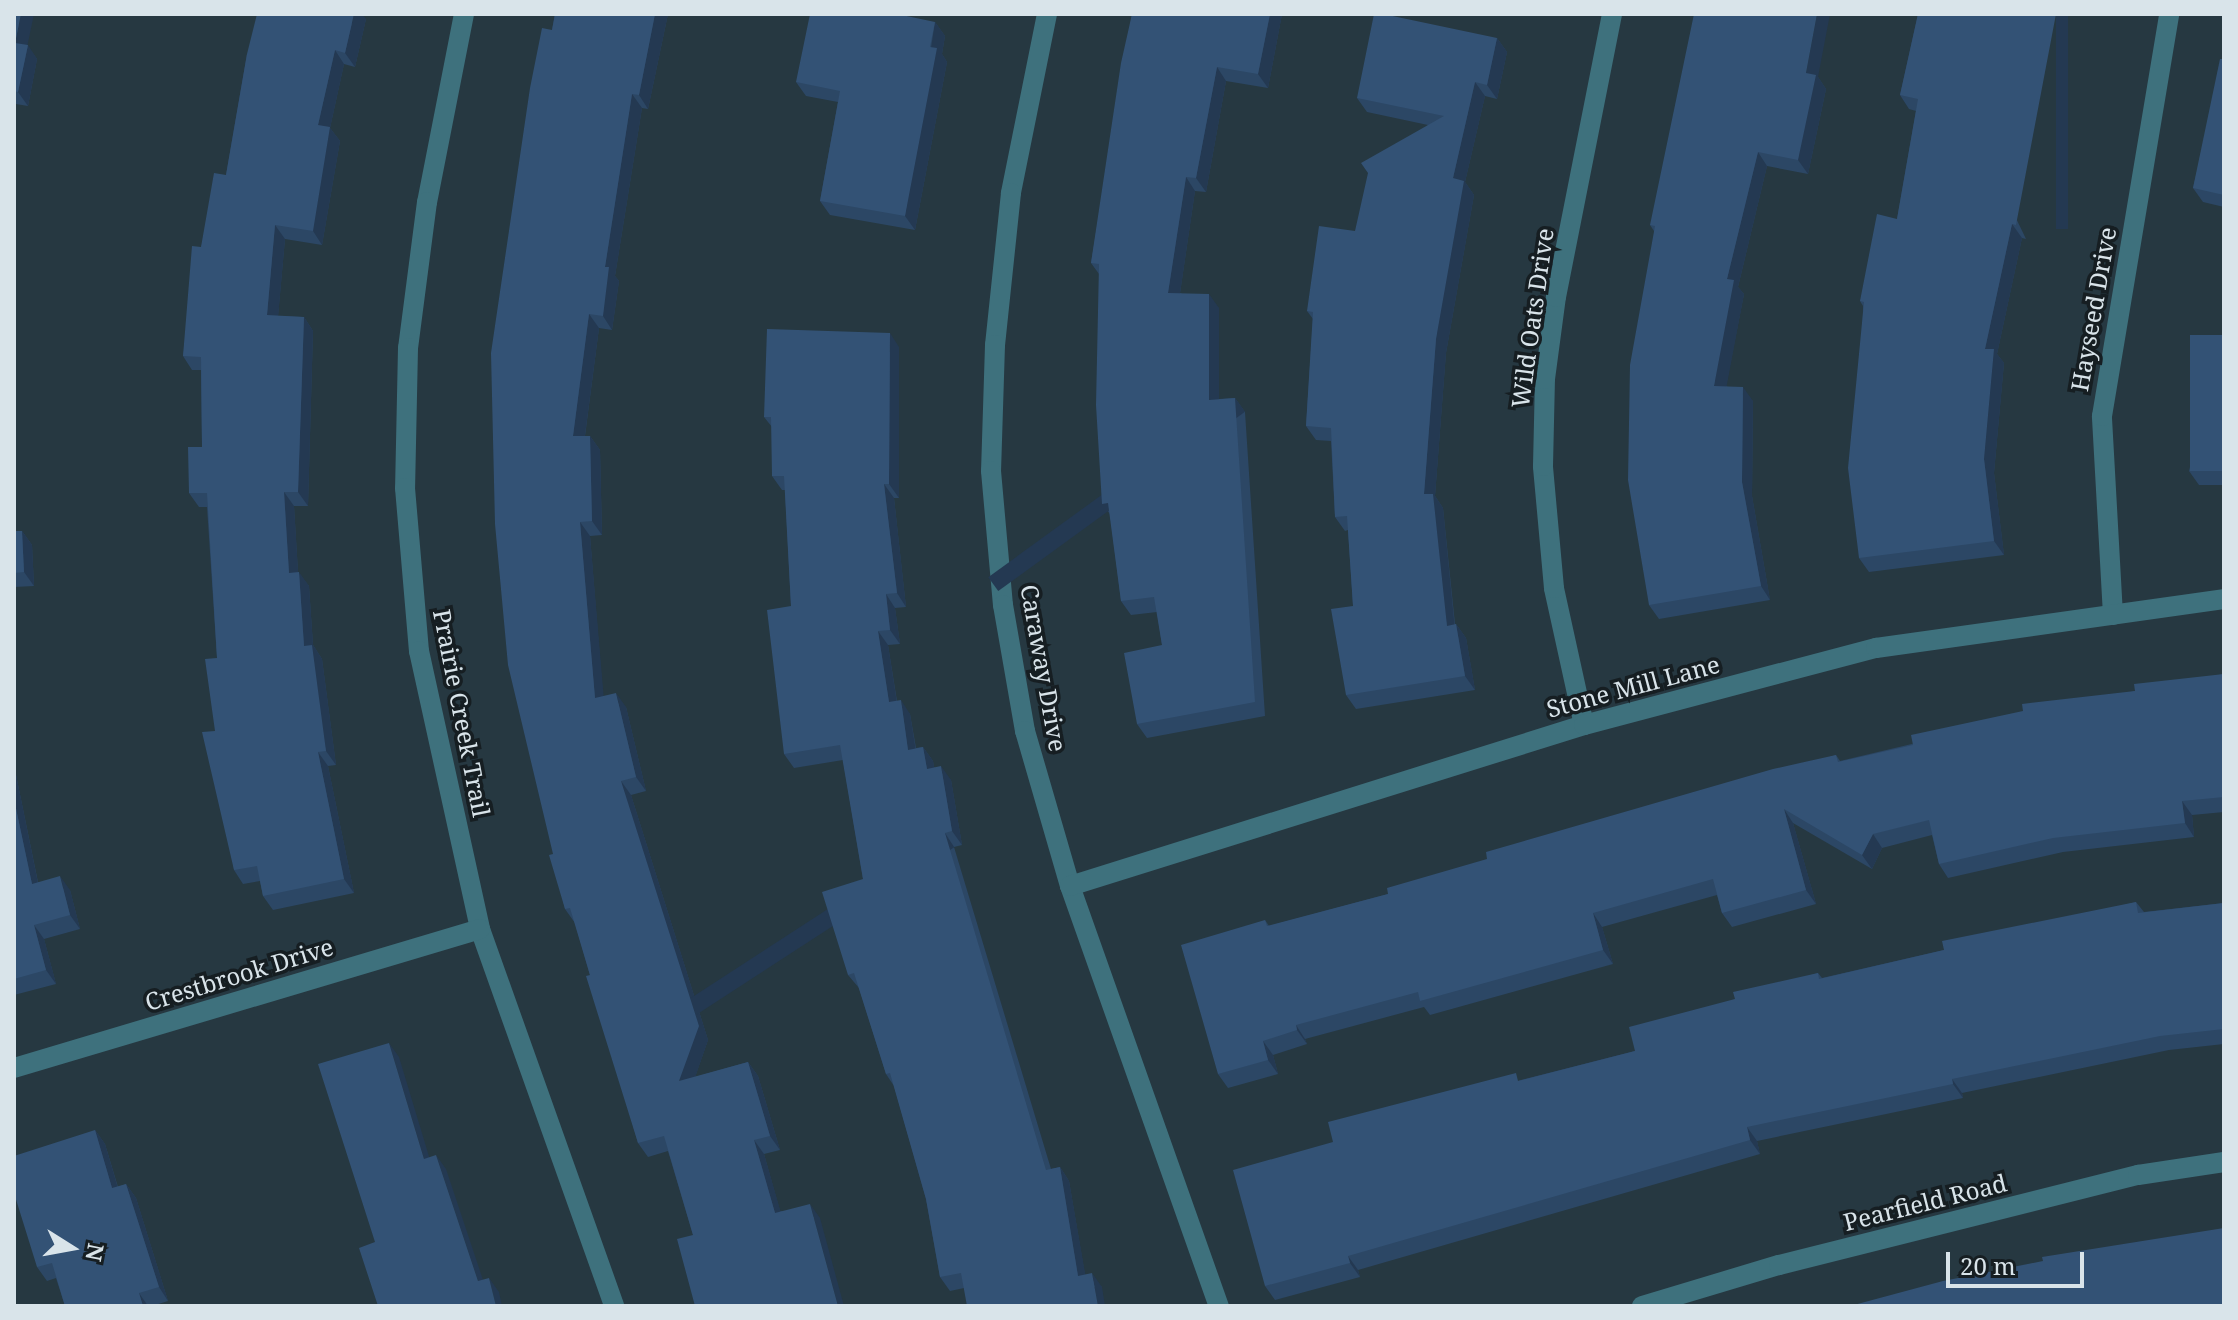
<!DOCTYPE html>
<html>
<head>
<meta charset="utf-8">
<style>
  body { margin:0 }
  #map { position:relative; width:2238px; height:1320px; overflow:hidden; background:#263841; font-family:"Noto Serif",serif }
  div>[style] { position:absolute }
  .minor>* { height:20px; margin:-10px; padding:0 10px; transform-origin:10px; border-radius:10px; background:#3e717d }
  .wall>* { inset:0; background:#2c4765 }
  .shaded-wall>* { inset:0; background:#243952; transform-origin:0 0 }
  .building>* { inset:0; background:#335275; transform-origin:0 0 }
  span { translate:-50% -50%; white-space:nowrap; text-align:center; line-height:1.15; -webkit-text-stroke:7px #161e22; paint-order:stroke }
  .street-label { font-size:24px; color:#d9e4ea }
  .frame { position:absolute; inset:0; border:16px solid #d9e4ea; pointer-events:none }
  .north { position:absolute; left:32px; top:1208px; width:80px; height:80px; -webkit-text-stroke:6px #161e22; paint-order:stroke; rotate:101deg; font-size:22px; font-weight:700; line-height:32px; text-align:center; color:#d9e4ea }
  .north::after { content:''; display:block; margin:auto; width:28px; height:36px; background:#d9e4ea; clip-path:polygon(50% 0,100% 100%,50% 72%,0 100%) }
  .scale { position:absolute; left:1946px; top:1252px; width:138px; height:36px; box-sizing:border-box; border:4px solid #d9e4ea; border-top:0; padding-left:10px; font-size:24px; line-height:28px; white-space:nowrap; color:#d9e4ea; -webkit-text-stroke:6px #161e22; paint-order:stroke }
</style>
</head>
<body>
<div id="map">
  <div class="minor">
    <div style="left:464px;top:14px;width:192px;rotate:101.1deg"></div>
    <div style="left:427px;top:202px;width:147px;rotate:97.4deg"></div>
    <div style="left:408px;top:348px;width:140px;rotate:91.2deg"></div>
    <div style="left:405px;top:488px;width:164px;rotate:85.1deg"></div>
    <div style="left:419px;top:651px;width:285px;rotate:77.6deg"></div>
    <div style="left:480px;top:929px;width:400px;rotate:70.4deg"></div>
    <div style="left:1047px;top:14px;width:183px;rotate:101.4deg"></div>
    <div style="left:1011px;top:193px;width:153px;rotate:96deg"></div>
    <div style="left:995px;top:345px;width:126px;rotate:91.8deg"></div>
    <div style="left:991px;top:471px;width:135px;rotate:84.9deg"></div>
    <div style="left:1003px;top:605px;width:128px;rotate:80.1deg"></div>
    <div style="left:1025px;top:731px;width:161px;rotate:73.8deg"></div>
    <div style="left:1070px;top:886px;width:446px;rotate:70.5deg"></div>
    <div style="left:2113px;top:615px;width:199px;rotate:-93.2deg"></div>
    <div style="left:2102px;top:416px;width:408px;rotate:-80.5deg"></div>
    <div style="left:1584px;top:725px;width:140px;rotate:-102.4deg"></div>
    <div style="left:1554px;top:588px;width:122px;rotate:-95.2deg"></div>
    <div style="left:1543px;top:466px;width:87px;rotate:-88.7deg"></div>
    <div style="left:1545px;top:379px;width:83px;rotate:-82.4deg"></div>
    <div style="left:1556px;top:297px;width:288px;rotate:-78.8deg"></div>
    <div style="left:1070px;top:886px;width:539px;rotate:-17.39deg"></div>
    <div style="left:1584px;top:725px;width:302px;rotate:-14.8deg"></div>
    <div style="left:1876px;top:648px;width:351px;rotate:-8deg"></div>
    <div style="left:14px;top:1068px;width:486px;rotate:-16.6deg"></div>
    <div style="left:1642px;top:1306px;width:143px;rotate:-16.7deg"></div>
    <div style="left:1779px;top:1265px;width:370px;rotate:-14.1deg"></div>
    <div style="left:2138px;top:1175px;width:87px;rotate:-8.6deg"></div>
  </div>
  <div class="wall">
    <div style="clip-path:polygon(14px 14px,27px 45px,37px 59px,28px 106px,16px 104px,14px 115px)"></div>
    <div style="clip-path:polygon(555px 14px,668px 14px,648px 109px,642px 108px,615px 276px,619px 281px,612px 330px,599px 328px,585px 436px,590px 436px,600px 450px,602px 535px,590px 536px,603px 696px,626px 707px,646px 791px,631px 795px,708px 1040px,695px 1077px,748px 1062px,758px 1076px,780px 1150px,764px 1154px,780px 1211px,820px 1218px,693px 1235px,668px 1151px,648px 1157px,638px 1143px,575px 923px,565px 909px,553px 854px,552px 30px)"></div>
    <div style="clip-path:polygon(1132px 14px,1282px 14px,1268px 88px,1226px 81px,1206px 192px,1195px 191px,1180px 293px,1219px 308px,1219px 399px,1235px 398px,1245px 412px,1265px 716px,1147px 738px,1137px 724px,1162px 645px,1157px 612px,1131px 615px,1121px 601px,1110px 514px,1102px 504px,1099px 274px,1091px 263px)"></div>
    <div style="clip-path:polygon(1918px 14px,2026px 239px,2022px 238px,1997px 354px,2004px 363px,1994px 473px,2004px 555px,1869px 572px,1859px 558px,1863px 306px,1860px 301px,1897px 219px,1916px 111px,1909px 109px,1900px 95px)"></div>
    <div style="clip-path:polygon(366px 19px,355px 67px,344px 64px,330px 128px,340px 141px,322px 245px,285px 239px,278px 316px,304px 317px,313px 331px,308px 506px,294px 506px,298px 572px,309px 586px,313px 645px,322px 659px,336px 765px,328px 766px,354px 893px,273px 910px,263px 896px,260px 881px,243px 884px,234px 870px,215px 731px,217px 658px,207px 507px,199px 507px,189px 493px,202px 447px,201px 370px,192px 370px,183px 356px,201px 247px,226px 175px,247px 54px)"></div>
    <div style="clip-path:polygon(935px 22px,945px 36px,942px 54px,947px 62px,915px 230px,830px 215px,820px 201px,838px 102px,806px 96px,796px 82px)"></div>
    <div style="clip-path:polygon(1497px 38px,1507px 52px,1497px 99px,1485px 96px,1465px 182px,1474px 195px,1446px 353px,1435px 496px,1443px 508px,1455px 624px,1456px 624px,1466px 638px,1475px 690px,1356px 709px,1346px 695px,1353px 606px,1348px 530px,1345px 531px,1335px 517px,1331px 441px,1316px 440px,1306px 426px,1313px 319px,1307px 311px,1355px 231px,1428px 125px,1367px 112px,1357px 98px)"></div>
    <div style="clip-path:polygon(2224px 59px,2224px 207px,2203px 202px,2193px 188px)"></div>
    <div style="clip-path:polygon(1818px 77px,1826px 89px,1808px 174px,1767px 166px,1738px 287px,1744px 294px,1726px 386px,1753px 401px,1752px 496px,1770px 600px,1659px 619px,1649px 605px,1654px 231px,1650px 225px)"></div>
    <div style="clip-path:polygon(2224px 335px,2224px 485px,2199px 485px,2189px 471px)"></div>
    <div style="clip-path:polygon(899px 347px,899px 498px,894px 498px,906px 607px,895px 608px,900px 644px,888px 645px,897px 701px,910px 714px,916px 748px,923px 747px,933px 761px,934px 767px,951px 780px,962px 845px,954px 847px,1051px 1169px,1060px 1167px,1069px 1181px,1085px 1275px,1102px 1287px,964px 1288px,950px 1291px,940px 1277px,926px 1199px,894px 1086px,886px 1074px,859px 988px,848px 975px,863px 879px,843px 760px,794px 768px,784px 754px,791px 606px,785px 490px,782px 490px,772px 476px,772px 427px,764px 417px)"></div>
    <div style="clip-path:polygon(14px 531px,22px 531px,32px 545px,34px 586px,14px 587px)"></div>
    <div style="clip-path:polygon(2224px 674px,2224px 812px,2192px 815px,2194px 837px,2063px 852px,1948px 878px,1939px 864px,1932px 835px,1882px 848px,1872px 869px,1793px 823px,1816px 904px,1732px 927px,1722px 913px,1717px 895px,1602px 927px,1613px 964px,1430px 1015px,1424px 1007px,1305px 1039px,1307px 1044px,1273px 1055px,1278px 1074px,1228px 1088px,1218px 1074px,1265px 920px,1269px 926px,1388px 894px,1836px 755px,1840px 761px,2135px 691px)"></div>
    <div style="clip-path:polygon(14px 765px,38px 882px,70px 890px,80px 929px,44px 939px,56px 984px,14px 995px)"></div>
    <div style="clip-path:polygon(2136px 902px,2144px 912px,2224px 903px,2224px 1044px,2169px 1050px,1962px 1093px,1963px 1098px,1757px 1141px,1760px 1154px,1358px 1270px,1360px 1277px,1275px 1300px,1265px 1286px,1333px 1142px,1521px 1080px,1635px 1051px,1735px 999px,1818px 973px,1822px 978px,1944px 950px)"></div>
    <div style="clip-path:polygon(95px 1130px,105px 1144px,118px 1187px,126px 1184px,136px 1198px,168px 1301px,152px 1306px,65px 1306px,56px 1278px,47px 1281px,37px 1267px)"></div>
  </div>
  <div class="shaded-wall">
    <div style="clip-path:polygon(21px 14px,34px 14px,25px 57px,15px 43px)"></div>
    <div style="clip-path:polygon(354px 14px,362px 14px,366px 19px,355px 67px,345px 53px)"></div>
    <div style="clip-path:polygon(655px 14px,668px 14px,648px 109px,639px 95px)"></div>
    <div style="clip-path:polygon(1270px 14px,1282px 14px,1268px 88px,1258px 74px)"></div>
    <div style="clip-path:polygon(1817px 14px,1830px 14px,1818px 77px,1826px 89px,1808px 174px,1798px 160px,1806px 73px)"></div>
    <div style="left:2056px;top:14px;width:12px;height:215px"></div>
    <div style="clip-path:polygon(935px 22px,945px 36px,942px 54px,947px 62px,915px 230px,905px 216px)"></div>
    <div style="clip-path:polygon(1497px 38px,1507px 52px,1497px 99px,1487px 85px)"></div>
    <div style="clip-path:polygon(28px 45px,37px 59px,28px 106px,18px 92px)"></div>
    <div style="clip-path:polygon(335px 50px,344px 64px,330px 128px,340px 141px,322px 245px,313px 231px,318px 125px)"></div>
    <div style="clip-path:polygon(1217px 67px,1226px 81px,1206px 192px,1196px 178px)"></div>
    <div style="clip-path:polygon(1475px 82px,1485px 96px,1465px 182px,1474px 195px,1446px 353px,1435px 496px,1443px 508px,1456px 640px,1447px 626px,1424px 494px,1436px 339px,1453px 178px)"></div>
    <div style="clip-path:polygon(632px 94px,642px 108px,615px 276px,619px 281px,612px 330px,603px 316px,605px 267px)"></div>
    <div style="clip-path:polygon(1758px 152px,1767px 166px,1738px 287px,1744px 294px,1724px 400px,1714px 386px,1727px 279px)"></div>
    <div style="clip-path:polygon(1186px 177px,1195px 191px,1178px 307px,1168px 293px)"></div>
    <div style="clip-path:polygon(2012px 224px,2022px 238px,1997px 354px,2004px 363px,1994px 473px,2004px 555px,1994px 541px,1984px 459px,1985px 349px)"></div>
    <div style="clip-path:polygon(275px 225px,285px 239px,277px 329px,267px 315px)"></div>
    <div style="clip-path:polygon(1209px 294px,1219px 308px,1219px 414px,1209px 400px)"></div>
    <div style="clip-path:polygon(589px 314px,599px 328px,583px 450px,573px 436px)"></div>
    <div style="clip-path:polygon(304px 317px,313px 331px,308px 506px,298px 492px)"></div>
    <div style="clip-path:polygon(890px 333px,899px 347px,899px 498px,889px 484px)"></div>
    <div style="clip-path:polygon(1743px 387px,1753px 401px,1752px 496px,1770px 600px,1761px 586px,1742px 482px)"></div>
    <div style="left:1235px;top:398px;width:17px;height:305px;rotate:54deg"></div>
    <div style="clip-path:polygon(590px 436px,600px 450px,602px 535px,592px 521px)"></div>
    <div style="clip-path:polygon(884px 484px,894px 498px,906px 607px,897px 593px)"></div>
    <div style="clip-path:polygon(284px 492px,294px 506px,299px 587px,289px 573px)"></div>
    <div style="clip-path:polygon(580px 522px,590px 536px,605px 712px,595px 698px)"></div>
    <div style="clip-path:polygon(22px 531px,32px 545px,34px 586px,24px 572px)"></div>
    <div style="clip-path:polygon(299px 572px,309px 586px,313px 645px,322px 659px,336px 765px,326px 751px,304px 646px)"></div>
    <div style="clip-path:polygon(886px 594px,895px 608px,900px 644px,890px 630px)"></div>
    <div style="clip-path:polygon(1456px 624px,1466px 638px,1475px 690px,1465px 676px)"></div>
    <div style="clip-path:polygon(878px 631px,888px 645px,899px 716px,889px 702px)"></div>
    <div style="clip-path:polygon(616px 693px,626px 707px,646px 791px,636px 777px)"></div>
    <div style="clip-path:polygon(901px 700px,910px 714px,918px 764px,908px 750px)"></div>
    <div style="clip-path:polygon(923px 747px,933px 761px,937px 783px,927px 769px)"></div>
    <div style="clip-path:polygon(318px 752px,328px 766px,354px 893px,344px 879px)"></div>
    <div style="clip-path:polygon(14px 765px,41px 898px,32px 884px,14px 799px)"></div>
    <div style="clip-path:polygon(941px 766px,951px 780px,962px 845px,952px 831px)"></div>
    <div style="clip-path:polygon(621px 781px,631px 795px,708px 1040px,689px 1095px,679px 1081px)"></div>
    <div style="clip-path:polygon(2182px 801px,2192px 815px,2194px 837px,2185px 823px)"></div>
    <div style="clip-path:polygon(1784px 809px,1793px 823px,1816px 904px,1806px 890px)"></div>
    <div style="left:945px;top:833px;width:17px;height:352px;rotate:57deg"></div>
    <div style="clip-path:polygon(1873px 834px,1882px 848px,1872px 869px,1862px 855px)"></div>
    <div style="clip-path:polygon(60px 876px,70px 890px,80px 929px,70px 915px)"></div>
    <div style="clip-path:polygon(1593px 913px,1602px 927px,1613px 964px,1603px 950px)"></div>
    <div style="clip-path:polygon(34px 925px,44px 939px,56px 984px,46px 970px)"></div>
    <div style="clip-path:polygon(1296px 1025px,1305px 1039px,1307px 1044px,1297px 1030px)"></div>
    <div style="clip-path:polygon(1263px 1041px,1273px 1055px,1278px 1074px,1268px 1060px)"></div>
    <div style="clip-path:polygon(389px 1043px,399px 1057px,434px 1173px,424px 1159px)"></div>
    <div style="clip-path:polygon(748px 1062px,758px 1076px,780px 1150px,770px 1136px)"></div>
    <div style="clip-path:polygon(1952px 1079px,1962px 1093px,1963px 1098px,1953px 1084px)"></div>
    <div style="clip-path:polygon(1747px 1127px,1757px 1141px,1760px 1154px,1750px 1140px)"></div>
    <div style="clip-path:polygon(95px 1130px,105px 1144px,122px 1202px,112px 1188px)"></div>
    <div style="clip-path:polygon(754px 1140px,764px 1154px,785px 1227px,775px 1213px)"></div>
    <div style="clip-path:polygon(436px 1155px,446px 1169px,488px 1295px,478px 1281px)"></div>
    <div style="clip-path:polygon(1060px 1167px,1069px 1181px,1088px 1290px,1078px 1276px)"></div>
    <div style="clip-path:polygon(126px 1184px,136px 1198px,168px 1301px,159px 1287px)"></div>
    <div style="clip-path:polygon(810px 1204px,820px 1218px,844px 1306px,838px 1306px)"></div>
    <div style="clip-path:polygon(1348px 1256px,1358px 1270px,1360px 1277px,1350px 1263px)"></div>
    <div style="clip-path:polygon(1092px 1273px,1102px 1287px,1105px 1306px,1098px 1306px)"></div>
    <div style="clip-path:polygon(489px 1278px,499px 1292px,502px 1306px,496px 1306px)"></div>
    <div style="clip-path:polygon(139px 1293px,148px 1306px,143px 1306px)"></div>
  </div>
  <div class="building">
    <div style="clip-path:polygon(14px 14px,21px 14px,15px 43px,28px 45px,18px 92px,14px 91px)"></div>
    <div style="clip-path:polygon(257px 14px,354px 14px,345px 53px,335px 50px,318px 125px,330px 127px,313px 231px,275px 225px,267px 315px,304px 317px,298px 492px,284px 492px,289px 573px,299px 572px,304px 646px,312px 645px,326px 751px,318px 752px,344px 879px,263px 896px,257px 866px,234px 870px,202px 732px,215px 731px,205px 659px,217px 658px,207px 493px,189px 493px,188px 447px,202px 447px,201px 357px,183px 356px,192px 246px,201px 247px,214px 173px,226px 175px,247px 54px)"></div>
    <div style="clip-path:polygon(555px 14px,655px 14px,639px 95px,632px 94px,605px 267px,609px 267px,603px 316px,589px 314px,573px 436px,590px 436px,592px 521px,580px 522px,595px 698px,616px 693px,636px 777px,621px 781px,699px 1026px,679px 1081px,748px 1062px,770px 1136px,754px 1140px,775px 1213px,810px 1204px,838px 1306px,695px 1306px,677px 1239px,693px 1235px,664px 1136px,638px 1143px,586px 976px,590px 975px,570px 908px,565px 909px,549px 855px,553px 854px,508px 665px,495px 524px,491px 353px,530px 88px,542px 28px,552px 30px)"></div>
    <div style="clip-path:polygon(810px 14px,897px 14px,935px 22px,930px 47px,937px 48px,905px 216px,820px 201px,840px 91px,796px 82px)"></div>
    <div style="clip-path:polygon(1132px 14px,1270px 14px,1258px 74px,1217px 67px,1196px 178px,1186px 177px,1168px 293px,1209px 294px,1209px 400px,1235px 398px,1255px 702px,1137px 724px,1124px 653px,1162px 645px,1154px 597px,1121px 601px,1108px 503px,1102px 504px,1096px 405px,1099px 264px,1091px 263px,1121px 63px)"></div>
    <div style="clip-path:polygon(1374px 14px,1383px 14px,1497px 38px,1487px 85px,1475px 82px,1453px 178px,1464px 181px,1436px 339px,1424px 494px,1433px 494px,1447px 626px,1456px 624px,1465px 676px,1346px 695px,1331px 609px,1353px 606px,1347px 516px,1335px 517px,1331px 428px,1306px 426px,1313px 312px,1307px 311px,1319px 226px,1355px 231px,1368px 173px,1361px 163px,1444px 116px,1357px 98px)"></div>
    <div style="clip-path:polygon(1694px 14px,1817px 14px,1806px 73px,1816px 75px,1798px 160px,1758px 152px,1727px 279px,1734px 280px,1714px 386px,1743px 387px,1742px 482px,1761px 586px,1649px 605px,1628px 480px,1630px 365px,1655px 226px,1650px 225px)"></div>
    <div style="clip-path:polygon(1918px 14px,2056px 14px,2016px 225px,2012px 224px,1985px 349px,1994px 349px,1984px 459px,1994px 541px,1859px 558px,1848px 468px,1864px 302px,1860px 301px,1877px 214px,1897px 219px,1918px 99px,1900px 95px)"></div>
    <div style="clip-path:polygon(2220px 59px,2224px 59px,2224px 195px,2193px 188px)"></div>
    <div style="clip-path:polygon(767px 329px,890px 333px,889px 484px,884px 484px,897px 593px,886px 594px,890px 630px,878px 631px,889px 702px,901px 700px,908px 750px,923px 747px,927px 769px,941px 766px,952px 831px,945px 833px,1046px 1170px,1060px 1167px,1078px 1276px,1092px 1273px,1098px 1306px,967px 1306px,961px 1273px,940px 1277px,926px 1199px,890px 1073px,886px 1074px,854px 973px,848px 975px,822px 892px,863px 879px,840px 745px,784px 754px,767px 610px,791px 606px,784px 476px,772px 476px,771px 417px,764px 417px)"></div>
    <div style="left:2190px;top:335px;width:34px;height:136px"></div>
    <div style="clip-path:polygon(14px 531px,22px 531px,24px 572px,14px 573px)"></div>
    <div style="clip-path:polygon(2224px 674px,2224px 797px,2182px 801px,2185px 823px,2053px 838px,1939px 864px,1929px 820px,1873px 834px,1862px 855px,1784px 809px,1806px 890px,1722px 913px,1713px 879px,1593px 913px,1603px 950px,1420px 1001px,1418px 992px,1296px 1025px,1297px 1030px,1263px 1041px,1268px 1060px,1218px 1074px,1181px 945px,1265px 920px,1267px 926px,1388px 894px,1387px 888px,1487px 859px,1486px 852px,1773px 769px,1836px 755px,1838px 762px,1913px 745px,1911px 735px,2023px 711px,2022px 704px,2135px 691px,2134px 684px)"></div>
    <div style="clip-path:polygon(14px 799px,32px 884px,60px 876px,70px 915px,34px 925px,46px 970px,14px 979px)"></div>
    <div style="clip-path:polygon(2136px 902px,2138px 913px,2224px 903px,2224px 1029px,2160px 1036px,1952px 1079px,1953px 1084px,1747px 1127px,1750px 1140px,1348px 1256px,1350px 1263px,1265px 1286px,1233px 1170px,1333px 1142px,1328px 1122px,1516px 1073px,1518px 1081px,1635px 1051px,1629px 1027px,1735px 999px,1733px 992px,1818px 973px,1819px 979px,1944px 950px,1942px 941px)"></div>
    <div style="clip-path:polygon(389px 1043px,424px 1159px,436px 1155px,478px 1281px,489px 1278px,496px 1306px,378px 1306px,359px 1248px,375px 1242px,318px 1064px)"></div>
    <div style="clip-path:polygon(95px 1130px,112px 1188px,126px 1184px,159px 1287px,139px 1293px,143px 1306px,65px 1306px,52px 1263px,37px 1267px,14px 1193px,14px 1156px)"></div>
    <div style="clip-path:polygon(2224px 1228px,2224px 1306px,1850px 1306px,1943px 1281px,2043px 1261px,2042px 1257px)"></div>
  </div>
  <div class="street-label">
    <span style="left:2093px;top:309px;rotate:-80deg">Hayseed Drive</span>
    <span style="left:1532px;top:318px;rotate:-82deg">Wild Oats Drive</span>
    <span style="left:1044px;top:668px;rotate:80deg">Caraway Drive</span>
    <span style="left:1633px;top:686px;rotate:-15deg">Stone Mill Lane</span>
    <span style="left:462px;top:713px;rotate:79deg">Prairie Creek Trail</span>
    <span style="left:239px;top:974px;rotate:-17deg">Crestbrook Drive</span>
    <span style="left:1925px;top:1202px;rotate:-14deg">Pearfield Road</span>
  </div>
  <div class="frame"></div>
  <div class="north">N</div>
  <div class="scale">20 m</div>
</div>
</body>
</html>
